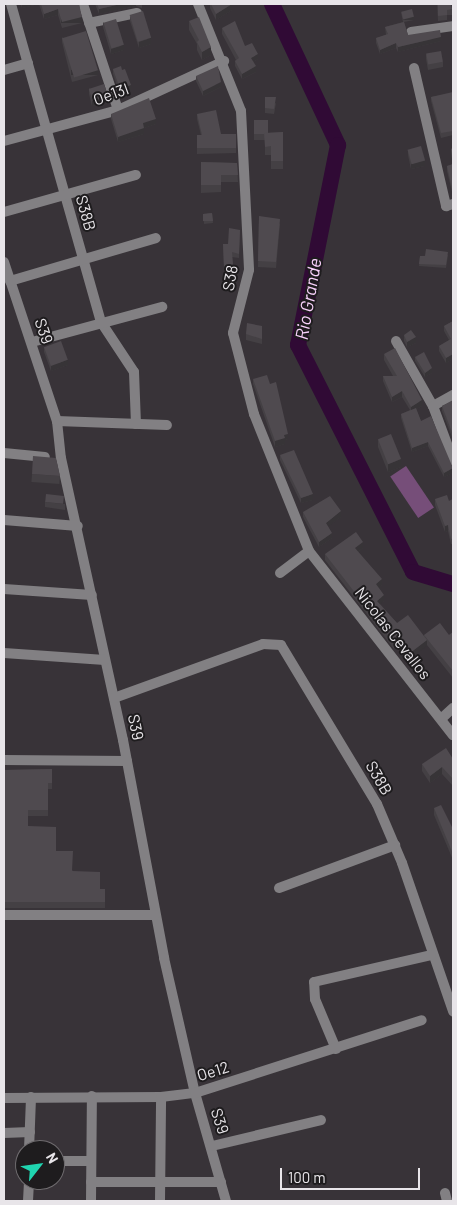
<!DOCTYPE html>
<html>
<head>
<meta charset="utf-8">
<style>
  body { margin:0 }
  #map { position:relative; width:457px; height:1205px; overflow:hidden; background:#383338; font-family:Barlow,sans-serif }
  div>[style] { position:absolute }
  .green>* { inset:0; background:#764e79; transform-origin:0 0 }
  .river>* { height:16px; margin:-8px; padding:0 8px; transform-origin:8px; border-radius:8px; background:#300a35 }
  .minor>* { height:10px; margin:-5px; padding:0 5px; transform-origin:5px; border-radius:5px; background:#828083 }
  .wall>* { inset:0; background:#444044; transform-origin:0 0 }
  .shaded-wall>* { inset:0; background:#373437; transform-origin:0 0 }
  .building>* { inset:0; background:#4f4a4f; transform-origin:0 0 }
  span { translate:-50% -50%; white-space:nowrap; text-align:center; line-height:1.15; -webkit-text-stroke:4px #1e1c1e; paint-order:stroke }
  .street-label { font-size:16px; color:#e8e5e9 }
  .water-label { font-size:18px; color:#f9d2fc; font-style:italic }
  .frame { position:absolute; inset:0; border:5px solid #e8e5e9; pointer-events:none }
  .north { position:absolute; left:15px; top:1140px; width:50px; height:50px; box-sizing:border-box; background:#1e1c1e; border:1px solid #6f6c6f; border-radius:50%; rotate:60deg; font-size:14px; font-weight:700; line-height:20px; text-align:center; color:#e8e5e9 }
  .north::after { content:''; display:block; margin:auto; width:18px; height:22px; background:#20d5b0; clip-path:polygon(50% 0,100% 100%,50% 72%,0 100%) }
  .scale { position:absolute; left:280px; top:1168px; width:140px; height:22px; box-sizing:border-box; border:2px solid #e8e5e9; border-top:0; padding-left:6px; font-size:15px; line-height:18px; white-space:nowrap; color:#e8e5e9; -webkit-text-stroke:4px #1e1c1e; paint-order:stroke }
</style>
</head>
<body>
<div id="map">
  <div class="green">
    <div style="left:406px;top:466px;width:50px;height:19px;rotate:56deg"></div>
  </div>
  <div class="river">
    <div style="left:272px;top:4px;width:156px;rotate:64.9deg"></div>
    <div style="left:338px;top:145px;width:204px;rotate:101.3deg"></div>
    <div style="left:298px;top:345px;width:254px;rotate:63.1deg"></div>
    <div style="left:413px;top:572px;width:42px;rotate:16.7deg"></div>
  </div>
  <div class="minor">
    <div style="left:11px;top:4px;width:330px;rotate:74.2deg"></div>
    <div style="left:101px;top:322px;width:60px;rotate:56.6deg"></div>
    <div style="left:134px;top:372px;width:52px;rotate:87.8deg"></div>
    <div style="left:83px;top:4px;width:112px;rotate:71.7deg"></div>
    <div style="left:198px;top:4px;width:115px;rotate:68.1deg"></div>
    <div style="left:241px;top:111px;width:159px;rotate:87.1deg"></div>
    <div style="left:249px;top:270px;width:65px;rotate:104.3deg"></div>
    <div style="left:233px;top:333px;width:84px;rotate:75.5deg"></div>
    <div style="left:254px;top:414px;width:148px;rotate:68.1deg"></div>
    <div style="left:309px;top:551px;width:234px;rotate:52deg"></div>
    <div style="left:89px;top:23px;width:49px;rotate:-11.8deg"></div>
    <div style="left:411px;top:32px;width:42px;rotate:-8.1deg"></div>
    <div style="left:414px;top:68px;width:142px;rotate:76.9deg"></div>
    <div style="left:446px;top:206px;width:7px;rotate:-16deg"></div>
    <div style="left:4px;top:70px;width:25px;rotate:-16deg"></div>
    <div style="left:4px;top:141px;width:118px;rotate:-15.2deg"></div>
    <div style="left:118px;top:110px;width:117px;rotate:-24.8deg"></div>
    <div style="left:4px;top:212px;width:137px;rotate:-15.7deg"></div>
    <div style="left:4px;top:262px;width:168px;rotate:71.6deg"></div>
    <div style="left:57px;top:421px;width:37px;rotate:84deg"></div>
    <div style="left:61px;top:458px;width:289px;rotate:77.6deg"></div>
    <div style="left:123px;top:740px;width:222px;rotate:79.3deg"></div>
    <div style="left:164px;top:958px;width:139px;rotate:77.1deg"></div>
    <div style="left:195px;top:1093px;width:112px;rotate:74deg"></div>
    <div style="left:10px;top:281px;width:152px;rotate:-16.4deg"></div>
    <div style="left:396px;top:341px;width:75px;rotate:60.4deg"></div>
    <div style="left:433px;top:406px;width:58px;rotate:69.7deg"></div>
    <div style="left:32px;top:342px;width:135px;rotate:-15.1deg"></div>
    <div style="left:433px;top:406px;width:23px;rotate:-29deg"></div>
    <div style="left:57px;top:421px;width:110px;rotate:2.1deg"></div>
    <div style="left:4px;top:453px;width:41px;rotate:5.6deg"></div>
    <div style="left:4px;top:520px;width:74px;rotate:4.6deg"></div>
    <div style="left:280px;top:573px;width:36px;rotate:-37deg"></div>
    <div style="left:4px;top:589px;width:88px;rotate:3.9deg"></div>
    <div style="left:4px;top:653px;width:101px;rotate:4deg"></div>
    <div style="left:114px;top:698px;width:158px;rotate:-19.9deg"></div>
    <div style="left:263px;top:644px;width:18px;rotate:3deg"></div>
    <div style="left:281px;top:645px;width:186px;rotate:58.9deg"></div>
    <div style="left:377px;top:804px;width:64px;rotate:67deg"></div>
    <div style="left:402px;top:863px;width:157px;rotate:71deg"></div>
    <div style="left:441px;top:719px;width:16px;rotate:-43deg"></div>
    <div style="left:4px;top:760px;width:123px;rotate:0.5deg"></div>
    <div style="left:279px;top:888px;width:124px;rotate:-20.3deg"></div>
    <div style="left:4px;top:915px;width:151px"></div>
    <div style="left:336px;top:1049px;width:54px;rotate:-112.8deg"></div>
    <div style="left:315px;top:999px;width:17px;rotate:-93deg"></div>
    <div style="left:314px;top:982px;width:120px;rotate:-13deg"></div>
    <div style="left:4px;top:1098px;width:157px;rotate:-0.4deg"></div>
    <div style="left:161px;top:1097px;width:34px;rotate:-7deg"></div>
    <div style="left:195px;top:1093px;width:238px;rotate:-17.8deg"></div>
    <div style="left:4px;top:1133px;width:26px;rotate:-2deg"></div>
    <div style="left:212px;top:1146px;width:112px;rotate:-13.4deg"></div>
    <div style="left:29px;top:1150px;width:53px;rotate:-87.8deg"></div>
    <div style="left:55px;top:1161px;width:36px"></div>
    <div style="left:91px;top:1182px;width:130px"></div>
    <div style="left:445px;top:1193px;width:8px;rotate:76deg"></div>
    <div style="left:28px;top:1201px;width:21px;rotate:-87deg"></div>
    <div style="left:91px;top:1201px;width:105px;rotate:-89.5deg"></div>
    <div style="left:160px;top:1201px;width:104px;rotate:-89.4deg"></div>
  </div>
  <div class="wall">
    <div style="clip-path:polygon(21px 4px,79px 4px,82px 23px,62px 28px,58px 15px,44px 19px,39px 4px,22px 8px)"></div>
    <div style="clip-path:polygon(95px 4px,142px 4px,142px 8px,136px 6px,99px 14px)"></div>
    <div style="clip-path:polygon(210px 4px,232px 4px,232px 10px,216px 20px,210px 8px)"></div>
    <div style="clip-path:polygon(437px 4px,452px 9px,452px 15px,447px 15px,447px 20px,438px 21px)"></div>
    <div style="clip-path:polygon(401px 12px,414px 20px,404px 22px,408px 35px,441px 41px,398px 52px,396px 48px,380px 54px,376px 43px,376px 38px,386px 35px,385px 27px,403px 22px)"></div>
    <div style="clip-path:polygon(130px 16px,151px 44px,139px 48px,130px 21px)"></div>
    <div style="clip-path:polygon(189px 21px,211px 55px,202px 60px,197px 50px,197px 44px,189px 30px)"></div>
    <div style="clip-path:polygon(103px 22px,124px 50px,111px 54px,103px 27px)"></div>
    <div style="clip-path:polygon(222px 28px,245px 46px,258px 59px,253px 62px,256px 72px,242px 79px,235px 66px,235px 61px,236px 60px,222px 34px)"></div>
    <div style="clip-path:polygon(62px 37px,98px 75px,72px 82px,62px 42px)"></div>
    <div style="clip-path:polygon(426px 54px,443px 62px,443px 67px,428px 70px,426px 59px)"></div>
    <div style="clip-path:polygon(113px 69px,122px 70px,131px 91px,120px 94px,113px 74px)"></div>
    <div style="clip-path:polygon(196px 76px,221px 87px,203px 96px,196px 81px)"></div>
    <div style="clip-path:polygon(89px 88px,108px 102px,92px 106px,89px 94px)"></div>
    <div style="clip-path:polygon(453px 93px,453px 135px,441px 138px,431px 101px,431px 97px)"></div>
    <div style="clip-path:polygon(276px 103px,274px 114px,265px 113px,265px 108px)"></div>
    <div style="clip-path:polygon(111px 114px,156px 124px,144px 128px,144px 134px,118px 142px,111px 119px)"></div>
    <div style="clip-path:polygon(197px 114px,221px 134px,236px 134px,236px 153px,197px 154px,197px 135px,201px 135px,197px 119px)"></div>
    <div style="clip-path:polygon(254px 120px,268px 133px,283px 132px,283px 169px,271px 169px,271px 155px,265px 155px,265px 140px,254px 140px)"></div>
    <div style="clip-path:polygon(453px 148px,453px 192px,452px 192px,447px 171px,447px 166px,453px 164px,451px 154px,451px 149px)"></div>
    <div style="clip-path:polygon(408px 150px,425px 166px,411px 169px,408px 155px)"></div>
    <div style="clip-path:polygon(201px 162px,237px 163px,238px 182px,221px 182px,221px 192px,201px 193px)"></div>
    <div style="left:212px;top:213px;width:10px;height:9px;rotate:84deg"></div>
    <div style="clip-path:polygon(259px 216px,280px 224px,276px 268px,258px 267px)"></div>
    <div style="clip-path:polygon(240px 230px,239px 258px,232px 257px,233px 269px,224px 271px,223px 244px,228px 244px)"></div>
    <div style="clip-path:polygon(448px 255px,446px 268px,419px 266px,420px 256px)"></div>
    <div style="clip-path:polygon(453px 321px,453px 359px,446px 363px,439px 351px,439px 346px,449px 340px,444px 331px,444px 326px)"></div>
    <div style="clip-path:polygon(262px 326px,262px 344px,246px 340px,246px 334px)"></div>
    <div style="clip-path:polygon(404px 335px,416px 343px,407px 347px,404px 341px)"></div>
    <div style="clip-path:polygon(44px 347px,68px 365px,51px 371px,44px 352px)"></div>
    <div style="clip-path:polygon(384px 354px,422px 406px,416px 409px,421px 421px,453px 473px,444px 477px,428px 446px,412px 452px,401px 418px,401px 414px,410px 410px,402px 397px,392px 402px,383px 381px,383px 376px,393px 376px,384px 360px)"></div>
    <div style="clip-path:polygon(415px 357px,432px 373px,425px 377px,415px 361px)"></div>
    <div style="clip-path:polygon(253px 379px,288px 439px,285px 440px,285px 444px,275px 447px,253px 384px)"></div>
    <div style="clip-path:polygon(453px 401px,453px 437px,452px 437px,442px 411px,442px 406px)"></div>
    <div style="clip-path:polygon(378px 439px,401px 467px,388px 472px,378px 447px)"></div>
    <div style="clip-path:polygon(280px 455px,313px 500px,301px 503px,280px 460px)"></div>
    <div style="left:32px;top:474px;width:28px;height:8px;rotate:4deg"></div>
    <div style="clip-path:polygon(435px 499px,449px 501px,453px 499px,453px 544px,451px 544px,448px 531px,445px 532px,435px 505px)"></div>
    <div style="clip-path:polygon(45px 502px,65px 504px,65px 510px,45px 507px)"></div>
    <div style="clip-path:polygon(303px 512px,341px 517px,328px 526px,332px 538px,319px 547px,303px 517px)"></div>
    <div style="clip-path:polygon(363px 548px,358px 552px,382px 585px,378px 588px,384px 601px,380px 604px,397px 623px,424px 637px,424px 635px,449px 635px,453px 632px,453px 678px,427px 645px,410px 658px,399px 645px,394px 649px,325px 560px,325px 554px)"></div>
    <div style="clip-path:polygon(453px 759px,453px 786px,442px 774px,430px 783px,422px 771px,422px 764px)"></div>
    <div style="clip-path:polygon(52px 769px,52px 789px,48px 789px,48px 816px,28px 816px,28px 826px,56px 851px,73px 871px,100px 889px,105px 889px,105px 908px,4px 908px,4px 770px)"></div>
    <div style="clip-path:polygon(434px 808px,453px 829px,453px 860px,434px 815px)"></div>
  </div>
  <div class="shaded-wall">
    <div style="clip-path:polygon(22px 4px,39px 4px,22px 8px)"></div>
    <div style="clip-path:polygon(121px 4px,136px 4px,136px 6px,99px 14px,99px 9px)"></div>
    <div style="clip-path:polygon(232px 4px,232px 10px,216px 20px,216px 14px)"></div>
    <div style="clip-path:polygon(58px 9px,58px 15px,44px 19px,44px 14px)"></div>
    <div style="left:82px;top:17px;width:6px;height:21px;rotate:90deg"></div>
    <div style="left:414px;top:17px;width:3px;height:11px;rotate:90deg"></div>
    <div style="clip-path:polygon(441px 37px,441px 41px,398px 52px,398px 47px)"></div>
    <div style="clip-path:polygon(151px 38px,151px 44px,139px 48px,139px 42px)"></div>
    <div style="clip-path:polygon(396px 43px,396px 48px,380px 54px,380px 50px)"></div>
    <div style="clip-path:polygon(124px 45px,124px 50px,111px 54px,111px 49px)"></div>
    <div style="clip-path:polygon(211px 47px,211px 55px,202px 60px,202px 52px)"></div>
    <div style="clip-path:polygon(258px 54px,258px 59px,251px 63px,251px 58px)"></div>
    <div style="clip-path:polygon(256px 66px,256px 72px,242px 79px,242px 74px)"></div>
    <div style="left:98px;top:70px;width:5px;height:27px;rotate:90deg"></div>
    <div style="clip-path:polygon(221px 82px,221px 87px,203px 96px,203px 91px)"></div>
    <div style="clip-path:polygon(131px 85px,131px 91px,120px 94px,120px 89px)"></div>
    <div style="clip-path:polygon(108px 96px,108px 102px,92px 106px,92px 100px)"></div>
    <div style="clip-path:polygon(156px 119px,156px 124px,144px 128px,144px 134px,118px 142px,118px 137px,143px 123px)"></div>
    <div style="clip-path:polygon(425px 160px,425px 166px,411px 169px,411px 164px)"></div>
    <div style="clip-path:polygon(416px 337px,416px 343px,407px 347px,407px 342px)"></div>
    <div style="clip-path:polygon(453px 354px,453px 359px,446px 363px,446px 358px)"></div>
    <div style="clip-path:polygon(68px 360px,68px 365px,51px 371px,51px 365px)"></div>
    <div style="clip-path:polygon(432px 368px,432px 373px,425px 377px,425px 373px)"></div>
    <div style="clip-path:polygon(402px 391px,402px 397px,392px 402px,392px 397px)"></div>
    <div style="clip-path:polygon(422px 400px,422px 406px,411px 412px,411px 407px)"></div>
    <div style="clip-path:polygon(288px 434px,288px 439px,285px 440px,285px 444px,275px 447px,275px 441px,284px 435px)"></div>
    <div style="clip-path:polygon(428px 442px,428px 446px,412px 452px,412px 448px)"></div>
    <div style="clip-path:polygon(401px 459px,401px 467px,388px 472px,388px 464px)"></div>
    <div style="clip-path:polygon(453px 468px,453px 473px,444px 477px,444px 473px)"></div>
    <div style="clip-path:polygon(313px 494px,313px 500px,301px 503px,301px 498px)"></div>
    <div style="clip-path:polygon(341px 511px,341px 517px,326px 528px,326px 523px)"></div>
    <div style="clip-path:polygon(448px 525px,448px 531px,445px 532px,445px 526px)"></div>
    <div style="clip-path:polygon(332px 533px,332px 538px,319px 547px,319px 542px)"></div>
    <div style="clip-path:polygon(363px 542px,363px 548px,355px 554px,355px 548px)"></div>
    <div style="clip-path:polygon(382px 579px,382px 585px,376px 590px,376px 584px)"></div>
    <div style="clip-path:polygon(384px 595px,384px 601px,377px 607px,377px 601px)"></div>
    <div style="clip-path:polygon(399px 639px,399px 645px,394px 649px,394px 643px)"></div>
    <div style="clip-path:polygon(427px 640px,427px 646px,410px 658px,410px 653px)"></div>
    <div style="clip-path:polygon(442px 767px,442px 774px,430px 783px,430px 776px)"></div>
  </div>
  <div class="building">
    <div style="clip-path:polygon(41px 4px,79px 4px,82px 17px,62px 22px,58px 9px,44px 14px)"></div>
    <div style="clip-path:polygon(97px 4px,121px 4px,99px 9px)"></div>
    <div style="clip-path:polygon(211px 4px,232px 4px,216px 14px)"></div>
    <div style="clip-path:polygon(438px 4px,451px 4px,452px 9px,447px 10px,447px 15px,438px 16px)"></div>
    <div style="left:412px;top:9px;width:8px;height:11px;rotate:76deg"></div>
    <div style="left:143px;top:11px;width:28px;height:14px;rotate:73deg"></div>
    <div style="clip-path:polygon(199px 17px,211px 47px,202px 52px,197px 42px,199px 40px,189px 21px)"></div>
    <div style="left:116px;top:19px;width:27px;height:13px;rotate:73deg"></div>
    <div style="clip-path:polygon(235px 21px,245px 46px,252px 43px,258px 54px,251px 58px,256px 66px,242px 74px,235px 61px,239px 58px,222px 28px)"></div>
    <div style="clip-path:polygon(404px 22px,408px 35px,440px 30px,441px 37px,398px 47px,396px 43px,380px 50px,376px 38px,388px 34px,385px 27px)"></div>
    <div style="left:86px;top:31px;width:41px;height:25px;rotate:73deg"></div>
    <div style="left:441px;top:51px;width:11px;height:15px;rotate:80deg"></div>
    <div style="clip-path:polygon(121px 66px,122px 70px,125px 69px,131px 85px,120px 89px,113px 69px)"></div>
    <div style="clip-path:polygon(218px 66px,221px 82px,203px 91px,196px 76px)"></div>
    <div style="left:104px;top:84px;width:13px;height:16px;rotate:72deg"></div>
    <div style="clip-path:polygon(453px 92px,453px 131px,441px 133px,431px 97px)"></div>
    <div style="clip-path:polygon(265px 97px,276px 97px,274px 109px,265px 108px)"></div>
    <div style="clip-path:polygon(149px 98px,156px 119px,143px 123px,144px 128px,118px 137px,111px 114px)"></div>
    <div style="clip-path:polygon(216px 110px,221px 134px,236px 134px,236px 148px,197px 148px,197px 135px,202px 135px,197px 114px)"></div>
    <div style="clip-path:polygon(254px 120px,268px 120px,268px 133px,264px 133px,264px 134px,254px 134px)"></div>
    <div style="clip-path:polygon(283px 132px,283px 161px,271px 161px,271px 146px,265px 147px,264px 133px)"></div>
    <div style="left:421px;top:146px;width:15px;height:14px;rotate:74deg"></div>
    <div style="clip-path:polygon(453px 148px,453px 159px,451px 149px)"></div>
    <div style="clip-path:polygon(201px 162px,237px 163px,238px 175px,221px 175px,221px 185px,201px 185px)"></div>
    <div style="clip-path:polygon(453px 164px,453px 187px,452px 188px,447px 166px)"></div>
    <div style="clip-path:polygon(212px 213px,213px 221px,203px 221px,203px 214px)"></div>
    <div style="clip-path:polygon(259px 216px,280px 219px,276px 262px,258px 261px)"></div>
    <div style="clip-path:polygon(229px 228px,240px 230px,239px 254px,232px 252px,233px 264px,224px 266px,223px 244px,228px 244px)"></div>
    <div style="clip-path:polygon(426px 249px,448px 252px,446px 265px,419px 264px,420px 256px,425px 256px)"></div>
    <div style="clip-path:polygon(453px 321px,453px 354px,446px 358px,439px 346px,451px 339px,444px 326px)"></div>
    <div style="clip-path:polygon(247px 323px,262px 326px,262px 339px,246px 334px)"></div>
    <div style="clip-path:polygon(411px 330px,416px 337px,407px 342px,404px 335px)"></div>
    <div style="left:61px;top:341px;width:20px;height:18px;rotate:70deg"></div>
    <div style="clip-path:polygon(395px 348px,422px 400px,411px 407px,402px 391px,392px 397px,383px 376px,397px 376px,384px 354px)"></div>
    <div style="clip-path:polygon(424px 352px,432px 368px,425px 373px,415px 357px)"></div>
    <div style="clip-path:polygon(267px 375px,270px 384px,276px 382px,288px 434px,284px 435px,285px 438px,275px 441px,253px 379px)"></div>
    <div style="clip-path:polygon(453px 400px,453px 432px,452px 432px,442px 406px)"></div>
    <div style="clip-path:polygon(416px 408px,421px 421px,431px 416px,453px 468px,444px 473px,428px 442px,412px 448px,401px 414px)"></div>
    <div style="left:391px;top:434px;width:27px;height:14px;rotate:68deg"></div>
    <div style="clip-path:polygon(294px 450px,313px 494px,301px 498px,280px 455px)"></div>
    <div style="clip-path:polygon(33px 456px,56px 458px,60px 476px,32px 474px)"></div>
    <div style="left:46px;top:494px;width:18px;height:8px;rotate:6deg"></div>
    <div style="clip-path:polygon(447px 495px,449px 501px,453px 499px,453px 538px,451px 539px,448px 525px,445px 526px,435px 499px)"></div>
    <div style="clip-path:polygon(330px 496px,341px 511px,326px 523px,332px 533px,319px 542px,303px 512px)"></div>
    <div style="clip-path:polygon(356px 532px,363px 542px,355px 548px,382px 579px,376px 584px,384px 595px,377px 601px,397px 623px,408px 615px,427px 640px,410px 653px,399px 639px,394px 643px,325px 554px)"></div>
    <div style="clip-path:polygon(440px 623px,449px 635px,453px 632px,453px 671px,424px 635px)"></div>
    <div style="clip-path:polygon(446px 748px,453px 759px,453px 779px,442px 767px,430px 776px,422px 764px)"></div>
    <div style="clip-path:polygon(52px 769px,52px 783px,48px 783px,48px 810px,28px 810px,28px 826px,56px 827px,56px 851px,73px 851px,72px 871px,100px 872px,100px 889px,105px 889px,105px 902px,4px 902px,4px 770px)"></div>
    <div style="clip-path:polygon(441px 805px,453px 829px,453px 854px,434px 808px)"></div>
  </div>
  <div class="street-label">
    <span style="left:111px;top:94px;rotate:-20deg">Oe13I</span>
    <span style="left:86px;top:213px;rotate:74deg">S38B</span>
    <span style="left:230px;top:278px;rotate:-80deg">S38</span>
    <span style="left:44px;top:331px;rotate:71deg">S39</span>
    <span style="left:393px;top:633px;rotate:52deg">Nicolas Cevallos</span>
    <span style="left:136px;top:727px;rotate:79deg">S39</span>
    <span style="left:379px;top:778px;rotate:60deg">S38B</span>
    <span style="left:213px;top:1071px;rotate:-17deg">Oe12</span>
    <span style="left:220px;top:1121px;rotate:72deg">S39</span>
  </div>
  <div class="water-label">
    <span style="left:308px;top:299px;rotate:-80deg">Rio Grande</span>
  </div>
  <div class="frame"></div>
  <div class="north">N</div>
  <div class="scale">100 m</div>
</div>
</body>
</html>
